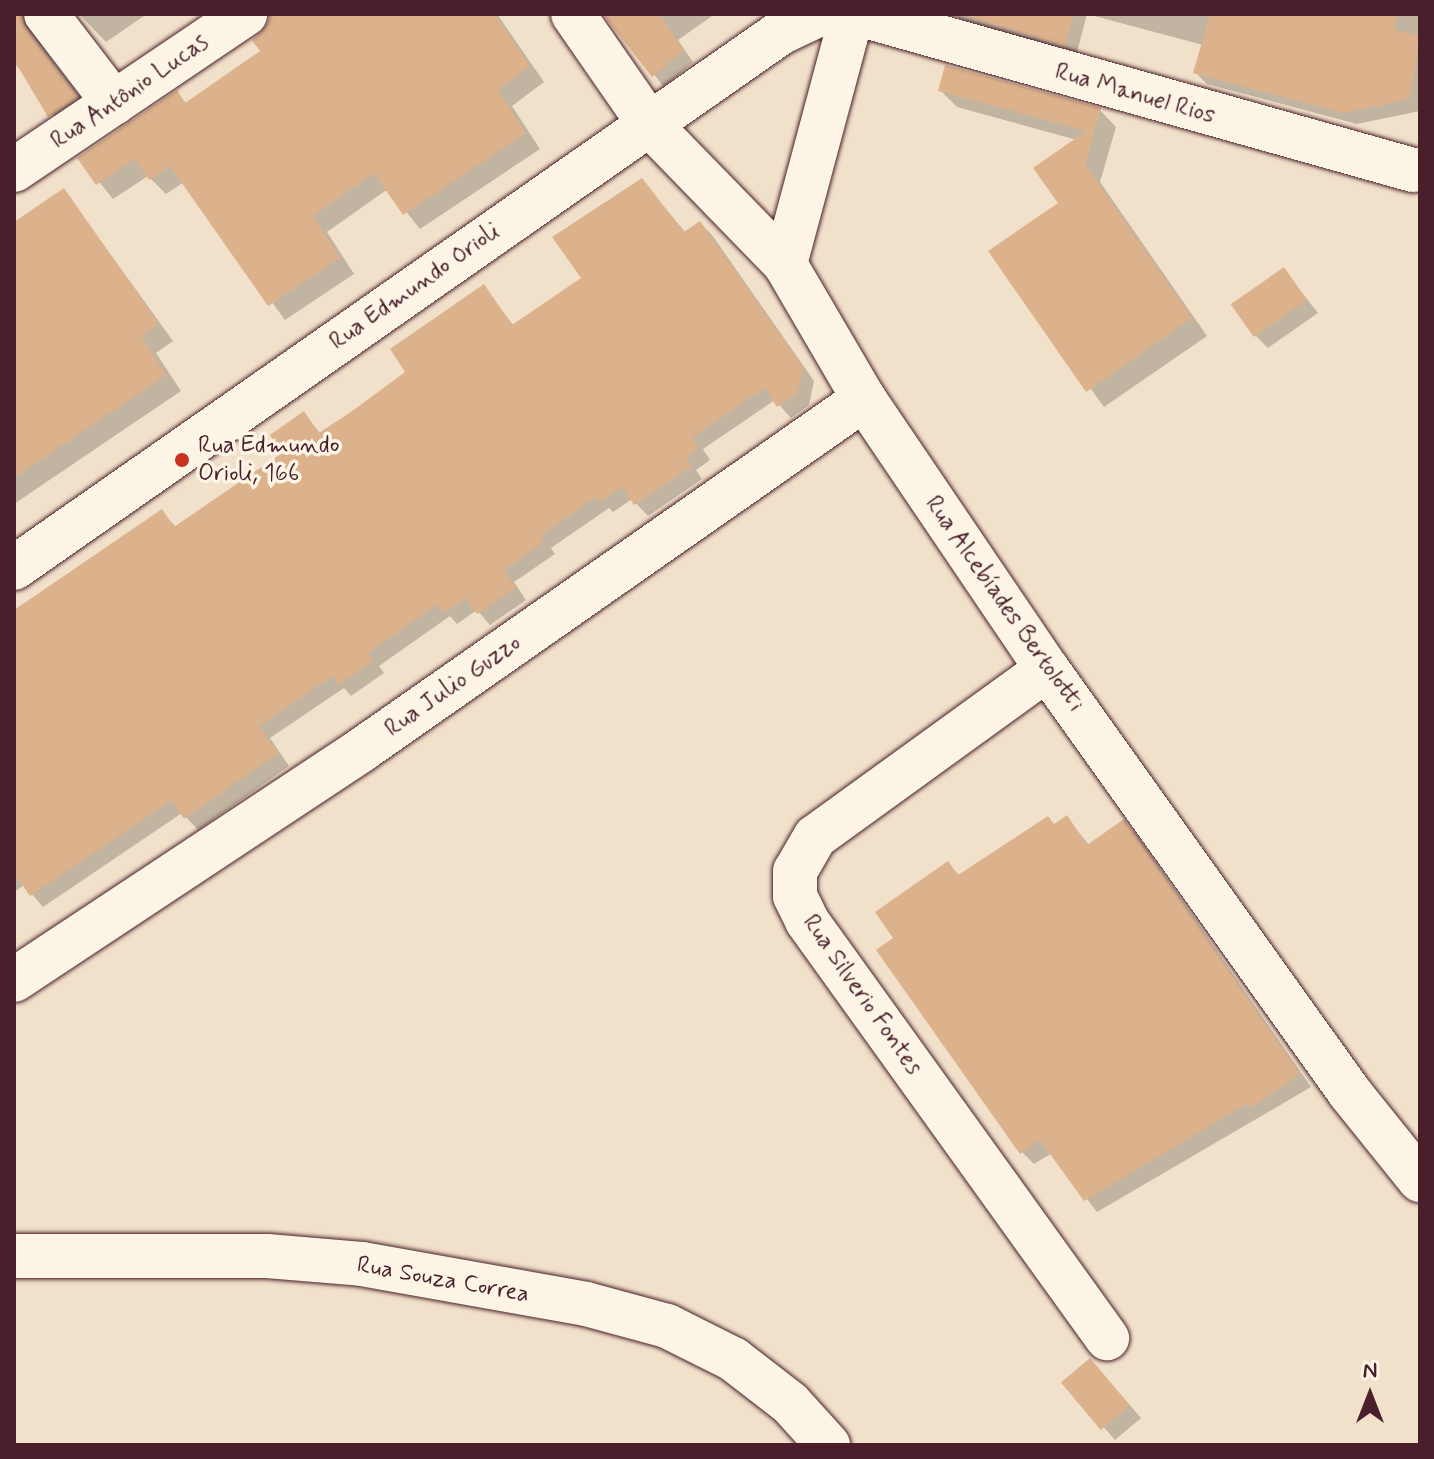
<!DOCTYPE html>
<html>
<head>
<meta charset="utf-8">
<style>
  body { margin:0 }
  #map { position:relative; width:1434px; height:1459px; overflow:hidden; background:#f2e1ca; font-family:Mynerve,sans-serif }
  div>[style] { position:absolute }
  .shadow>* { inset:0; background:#0003 }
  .building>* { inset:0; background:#dcb28c; transform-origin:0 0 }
  .roads { filter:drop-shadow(0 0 2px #4a1f2b) drop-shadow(0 0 2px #4a1f2b) }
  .minor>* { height:44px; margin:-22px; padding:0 22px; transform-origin:22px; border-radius:22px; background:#fcf5e5 }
  .dots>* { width:22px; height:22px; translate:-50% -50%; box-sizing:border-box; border:4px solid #fcf5e5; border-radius:50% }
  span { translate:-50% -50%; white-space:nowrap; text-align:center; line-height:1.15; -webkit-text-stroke:7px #fcf5e5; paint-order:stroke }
  .street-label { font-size:24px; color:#4a1f2b }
  .poi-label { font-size:24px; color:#4a1f2b }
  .left { translate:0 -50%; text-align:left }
  .frame { position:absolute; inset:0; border:16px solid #4a1f2b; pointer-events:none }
  .north { position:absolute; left:1330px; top:1355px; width:80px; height:80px; -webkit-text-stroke:6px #fcf5e5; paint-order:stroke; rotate:0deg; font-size:22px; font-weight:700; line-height:32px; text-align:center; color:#4a1f2b }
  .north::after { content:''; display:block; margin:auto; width:28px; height:36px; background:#4a1f2b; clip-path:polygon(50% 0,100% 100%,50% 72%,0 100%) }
</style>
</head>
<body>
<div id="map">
  <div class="shadow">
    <div style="clip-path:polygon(14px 14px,48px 14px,39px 36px,44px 49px,95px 116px,68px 134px,14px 62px)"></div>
    <div style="clip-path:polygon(79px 14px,147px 14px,106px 42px)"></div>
    <div style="clip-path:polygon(275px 14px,497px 14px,544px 82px,512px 106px,540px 149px,420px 229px,388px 189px,327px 232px,354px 274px,285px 320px,184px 182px,166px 194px,148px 176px,113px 199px,80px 158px,176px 93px,187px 104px,262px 51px,254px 40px)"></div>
    <div style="clip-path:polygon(606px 14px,715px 14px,678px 40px,693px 62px,664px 87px)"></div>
    <div style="clip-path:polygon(953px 14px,1420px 14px,1420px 111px,1357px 124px,1207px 84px,1195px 72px,1203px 45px,1087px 14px,1076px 56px,973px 27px)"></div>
    <div style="clip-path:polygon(940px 90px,1100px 110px,1116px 127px,1100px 182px,1207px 336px,1104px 407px,991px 252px,1061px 203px,1077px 140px,957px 107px)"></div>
    <div style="clip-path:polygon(642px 181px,686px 233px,700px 223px,712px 235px,814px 381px,809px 405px,791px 418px,775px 400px,703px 449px,710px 460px,696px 470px,702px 479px,648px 516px,632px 499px,613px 512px,609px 508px,551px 548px,555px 554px,514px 582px,526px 600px,490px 625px,477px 610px,457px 624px,450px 616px,379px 666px,384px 673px,351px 696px,344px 688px,270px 738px,289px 766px,198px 830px,182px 813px,43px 907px,24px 885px,14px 892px,14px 613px,162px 512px,176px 527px,284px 453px,303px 414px,321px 434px,408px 372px,483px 286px,514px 326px,584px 278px)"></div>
    <div style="clip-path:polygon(64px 190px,173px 341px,156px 353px,181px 391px,14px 504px,14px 225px)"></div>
    <div style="clip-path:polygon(1284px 270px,1318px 313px,1268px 348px,1256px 336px)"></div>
    <div style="clip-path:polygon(1067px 818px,1089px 845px,1123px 822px,1136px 834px,1311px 1087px,1097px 1212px,1052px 1153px,1034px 1164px,1022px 1152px,896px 938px,948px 864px,960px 876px)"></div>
    <div style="clip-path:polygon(1102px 1373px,1141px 1418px,1115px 1440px,1065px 1383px)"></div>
  </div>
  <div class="building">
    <div style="clip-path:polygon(14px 14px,22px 14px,26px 29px,78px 97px,48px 117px,14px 60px)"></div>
    <div style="clip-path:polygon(270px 14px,494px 14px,530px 66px,498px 90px,526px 133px,403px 215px,374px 173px,313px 216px,340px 258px,268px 306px,170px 166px,149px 180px,135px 159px,96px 185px,77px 158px,177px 90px,185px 103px,260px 51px,252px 40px,267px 26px)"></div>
    <div style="clip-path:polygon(603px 14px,659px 14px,684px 50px,652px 77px)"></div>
    <div style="clip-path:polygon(960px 14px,1074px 14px,1065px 46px)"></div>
    <div style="clip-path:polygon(1210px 14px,1398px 14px,1394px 29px,1420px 37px,1410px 99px,1344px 113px,1193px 73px)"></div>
    <div style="clip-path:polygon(945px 65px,1101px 108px,1085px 164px,1192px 318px,1086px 392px,988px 251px,1058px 203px,1033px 168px,1086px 131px,938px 91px)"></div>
    <div style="clip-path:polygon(642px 178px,684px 232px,700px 221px,803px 367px,798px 393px,777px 407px,764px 388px,693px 437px,699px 448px,686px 457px,692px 466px,634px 505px,622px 487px,599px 502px,596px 497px,540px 536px,544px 542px,504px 570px,516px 587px,477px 614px,466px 598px,444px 613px,438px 604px,368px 653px,373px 661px,338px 685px,332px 676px,259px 726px,278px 753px,184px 819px,172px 800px,30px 896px,14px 873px,14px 610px,162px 509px,174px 527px,282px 453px,270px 435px,304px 411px,319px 433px,355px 409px,405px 372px,390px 349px,484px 284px,512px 325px,581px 278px,552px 237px)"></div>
    <div style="clip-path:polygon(64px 188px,159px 324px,141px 336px,166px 375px,14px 478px,14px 222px)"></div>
    <div style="left:1284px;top:267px;width:40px;height:65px;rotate:55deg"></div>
    <div style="clip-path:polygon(1067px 815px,1087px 845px,1124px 819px,1300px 1074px,1251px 1108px,1248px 1103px,1084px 1201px,1040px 1140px,1020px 1154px,876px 950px,893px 938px,875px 912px,948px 861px,958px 875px,1048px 816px,1054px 824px)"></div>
    <div style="left:1090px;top:1358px;width:62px;height:38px;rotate:50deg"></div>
  </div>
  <div class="roads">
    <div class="minor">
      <div style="left:46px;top:14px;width:112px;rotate:52.6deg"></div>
      <div style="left:573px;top:14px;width:135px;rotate:55.3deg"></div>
      <div style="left:650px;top:125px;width:194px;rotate:45.8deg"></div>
      <div style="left:785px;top:264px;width:156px;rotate:59.7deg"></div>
      <div style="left:864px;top:399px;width:326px;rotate:55.9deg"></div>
      <div style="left:1047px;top:669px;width:521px;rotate:54.45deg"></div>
      <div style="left:1350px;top:1093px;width:112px;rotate:51.2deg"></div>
      <div style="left:858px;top:14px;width:577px;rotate:15.7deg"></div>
      <div style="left:14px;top:170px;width:279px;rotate:-34deg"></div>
      <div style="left:785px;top:264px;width:259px;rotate:-75deg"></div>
      <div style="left:14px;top:568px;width:934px;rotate:-34.93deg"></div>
      <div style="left:780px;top:33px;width:44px;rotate:-25.4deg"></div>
      <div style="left:1047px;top:669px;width:286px;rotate:144.1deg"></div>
      <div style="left:815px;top:837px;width:39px;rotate:120deg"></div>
      <div style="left:795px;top:871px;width:25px;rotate:90deg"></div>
      <div style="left:795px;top:896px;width:28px;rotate:64deg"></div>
      <div style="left:807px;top:921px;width:514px;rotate:54.27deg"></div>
      <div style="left:14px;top:980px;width:415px;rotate:-33.5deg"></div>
      <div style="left:360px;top:751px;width:615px;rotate:-34.93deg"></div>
      <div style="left:14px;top:1256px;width:253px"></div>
      <div style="left:267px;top:1256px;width:95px;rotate:4.8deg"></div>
      <div style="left:362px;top:1264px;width:228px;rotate:10.1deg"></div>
      <div style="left:586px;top:1304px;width:84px;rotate:15.2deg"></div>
      <div style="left:667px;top:1326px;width:74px;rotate:26.6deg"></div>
      <div style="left:733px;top:1359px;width:72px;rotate:37.7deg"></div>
      <div style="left:790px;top:1403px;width:57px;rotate:47.9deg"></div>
    </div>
  </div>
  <div class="dots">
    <div style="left:182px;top:460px;background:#c8321e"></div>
  </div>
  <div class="street-label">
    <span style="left:130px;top:92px;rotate:-34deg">Rua Antônio Lucas</span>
    <span style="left:1135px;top:94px;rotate:16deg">Rua Manuel Rios</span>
    <span style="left:415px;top:287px;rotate:-35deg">Rua Edmundo Orioli</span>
    <span style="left:1004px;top:604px;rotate:55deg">Rua Alcebíades Bertolotti</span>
    <span style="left:453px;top:686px;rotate:-35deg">Rua Julio Guzzo</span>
    <span style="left:862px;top:995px;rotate:55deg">Rua Silverio Fontes</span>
    <span style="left:443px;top:1280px;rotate:10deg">Rua Souza Correa</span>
  </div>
  <div class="poi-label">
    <span class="left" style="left:198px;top:460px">Rua Edmundo<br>Orioli, 166</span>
  </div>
  <div class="frame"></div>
  <div class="north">N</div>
</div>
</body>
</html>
